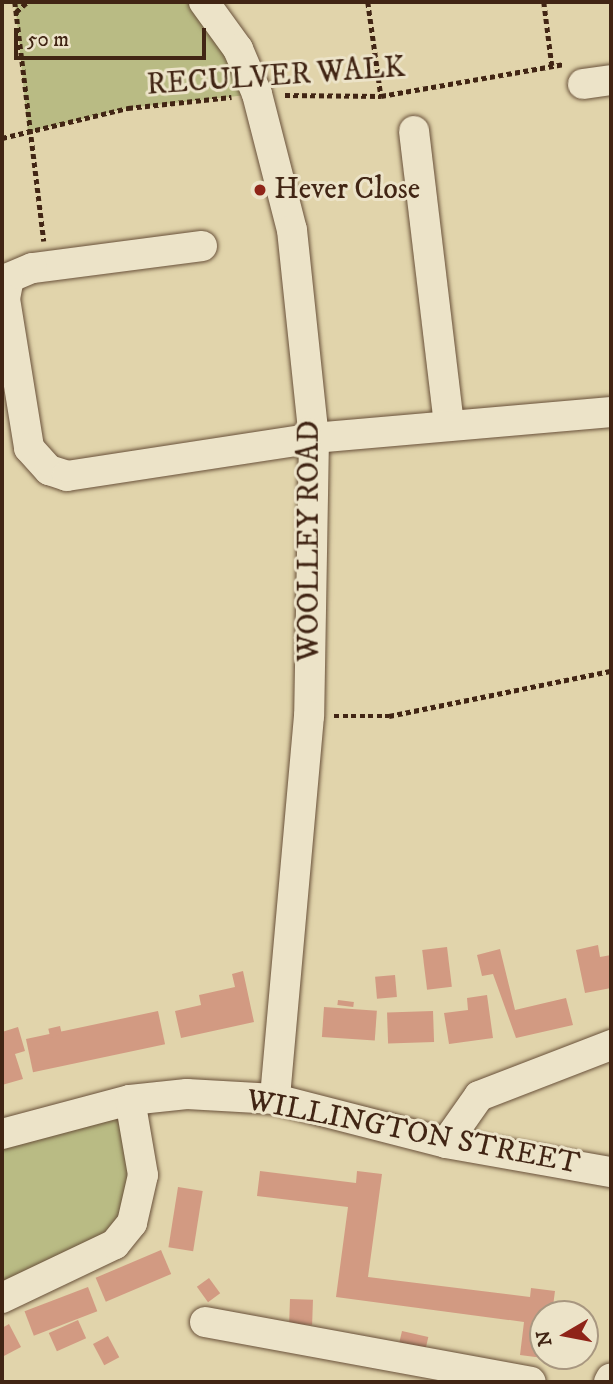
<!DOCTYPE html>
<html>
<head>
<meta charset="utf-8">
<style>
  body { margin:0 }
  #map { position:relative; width:613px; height:1384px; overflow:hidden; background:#e1d4ab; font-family:"IM FELL DW Pica",serif }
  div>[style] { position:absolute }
  .green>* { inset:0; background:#b9bb84 }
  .building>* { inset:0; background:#d29a82; transform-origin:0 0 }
  .path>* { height:4.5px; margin-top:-2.25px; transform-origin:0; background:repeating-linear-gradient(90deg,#412514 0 5px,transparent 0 8.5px) }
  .roads { filter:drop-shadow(0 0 2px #69513a) drop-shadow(0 0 2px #69513a) }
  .minor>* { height:30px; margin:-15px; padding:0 15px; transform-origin:15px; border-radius:15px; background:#ece3c8 }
  .dots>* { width:19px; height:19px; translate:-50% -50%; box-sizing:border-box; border:4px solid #ece3c8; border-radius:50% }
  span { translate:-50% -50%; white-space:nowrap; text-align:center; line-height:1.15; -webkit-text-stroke:6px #ece3c8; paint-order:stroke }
  .street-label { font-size:30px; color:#412514 }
  .poi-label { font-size:30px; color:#412514 }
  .left { translate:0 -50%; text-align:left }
  .frame { position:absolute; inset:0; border:4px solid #412514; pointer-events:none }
  .north { position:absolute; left:529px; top:1300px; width:70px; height:70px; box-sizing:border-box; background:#ece3c8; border:2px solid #a89780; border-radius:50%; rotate:260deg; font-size:19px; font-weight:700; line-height:28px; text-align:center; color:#412514 }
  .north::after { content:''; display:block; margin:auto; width:24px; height:32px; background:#8f2418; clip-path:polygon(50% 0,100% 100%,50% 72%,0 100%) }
  .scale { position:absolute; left:14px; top:28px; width:192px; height:32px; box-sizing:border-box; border:4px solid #412514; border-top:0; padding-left:9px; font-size:21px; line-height:24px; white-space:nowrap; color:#412514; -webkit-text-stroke:5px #ece3c8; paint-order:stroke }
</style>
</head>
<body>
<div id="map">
  <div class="green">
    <div style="clip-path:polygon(15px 2px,220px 2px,257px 94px,128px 108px,28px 132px)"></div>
    <div style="clip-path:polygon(130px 1100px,132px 1223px,2px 1298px,2px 1134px)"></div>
  </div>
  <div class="building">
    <div style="clip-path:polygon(598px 945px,600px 957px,611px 955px,611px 988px,585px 993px,576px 950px)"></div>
    <div style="left:447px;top:947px;width:40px;height:25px;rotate:83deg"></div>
    <div style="clip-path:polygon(500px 949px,515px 1010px,566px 998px,573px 1025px,516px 1038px,493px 974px,482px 976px,477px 955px)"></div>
    <div style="clip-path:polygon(243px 971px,254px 1022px,181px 1038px,175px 1011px,201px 1005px,199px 995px,235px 987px,232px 974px)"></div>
    <div style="left:395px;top:975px;width:22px;height:20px;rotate:85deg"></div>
    <div style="clip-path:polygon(487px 995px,493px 1038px,449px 1044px,444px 1013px,468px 1010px,467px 998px)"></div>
    <div style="left:338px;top:1000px;width:16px;height:5px;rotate:7deg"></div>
    <div style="left:324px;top:1007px;width:53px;height:30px;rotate:4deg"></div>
    <div style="left:158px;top:1011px;width:34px;height:135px;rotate:78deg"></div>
    <div style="left:433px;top:1011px;width:31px;height:46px;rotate:88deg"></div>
    <div style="left:60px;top:1026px;width:9px;height:12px;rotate:77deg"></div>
    <div style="clip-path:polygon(18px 1027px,25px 1051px,15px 1054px,23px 1079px,2px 1085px,2px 1032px)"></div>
    <div style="clip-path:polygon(260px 1171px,356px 1183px,357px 1171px,382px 1174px,368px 1277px,530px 1297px,531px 1288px,555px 1291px,552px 1314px,543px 1314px,543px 1358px,520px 1355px,524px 1322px,336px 1297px,348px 1207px,257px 1196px)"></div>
    <div style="left:178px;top:1187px;width:25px;height:61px;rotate:9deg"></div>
    <div style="left:161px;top:1250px;width:26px;height:71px;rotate:67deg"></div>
    <div style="left:209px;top:1278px;width:19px;height:15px;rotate:54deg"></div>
    <div style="left:88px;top:1287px;width:26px;height:68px;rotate:69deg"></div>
    <div style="left:290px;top:1299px;width:23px;height:25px;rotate:2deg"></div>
    <div style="left:78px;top:1320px;width:20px;height:32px;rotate:66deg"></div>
    <div style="clip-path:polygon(9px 1324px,21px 1347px,2px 1357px,2px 1328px)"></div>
    <div style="left:402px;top:1331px;width:27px;height:16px;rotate:13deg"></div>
    <div style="left:108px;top:1336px;width:24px;height:17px;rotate:62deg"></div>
  </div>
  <div class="path">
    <div style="left:15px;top:2px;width:241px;rotate:83.1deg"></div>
    <div style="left:368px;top:2px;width:95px;rotate:82.1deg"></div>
    <div style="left:544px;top:2px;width:64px;rotate:82.8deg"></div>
    <div style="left:16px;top:12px;width:15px;rotate:-42deg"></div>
    <div style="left:285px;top:95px;width:96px;rotate:0.6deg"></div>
    <div style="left:381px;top:96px;width:186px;rotate:-9.9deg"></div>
    <div style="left:2px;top:138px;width:130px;rotate:-13.4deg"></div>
    <div style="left:128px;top:108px;width:104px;rotate:-6.1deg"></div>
    <div style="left:334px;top:716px;width:55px"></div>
    <div style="left:389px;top:716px;width:227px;rotate:-11.5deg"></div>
  </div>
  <div class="roads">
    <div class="minor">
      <div style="left:204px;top:2px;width:58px;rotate:54.1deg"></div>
      <div style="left:238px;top:49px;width:49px;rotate:67.1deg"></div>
      <div style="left:257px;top:94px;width:140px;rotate:75.6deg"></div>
      <div style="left:292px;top:230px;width:209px;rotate:84deg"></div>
      <div style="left:314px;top:438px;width:278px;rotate:91deg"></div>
      <div style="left:309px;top:716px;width:385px;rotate:95.1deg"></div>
      <div style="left:583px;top:84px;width:28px;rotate:-8deg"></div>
      <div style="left:414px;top:131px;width:295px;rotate:83.2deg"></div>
      <div style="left:202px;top:246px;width:171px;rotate:172.6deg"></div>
      <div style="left:32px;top:268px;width:25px;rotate:157deg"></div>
      <div style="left:9px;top:278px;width:21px;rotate:101deg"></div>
      <div style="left:5px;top:299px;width:151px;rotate:80.8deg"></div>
      <div style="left:29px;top:448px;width:30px;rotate:48deg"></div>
      <div style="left:49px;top:470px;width:19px;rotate:18deg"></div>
      <div style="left:67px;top:476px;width:250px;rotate:-8.7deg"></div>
      <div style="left:314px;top:438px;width:298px;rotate:-5deg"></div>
      <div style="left:2px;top:1134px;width:132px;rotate:-14.9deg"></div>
      <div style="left:130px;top:1100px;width:57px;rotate:-6deg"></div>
      <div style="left:187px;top:1094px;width:88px;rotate:3.3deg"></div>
      <div style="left:275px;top:1099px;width:177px;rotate:14.4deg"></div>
      <div style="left:446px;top:1143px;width:168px;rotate:10deg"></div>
      <div style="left:446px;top:1143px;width:57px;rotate:-54.9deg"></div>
      <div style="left:479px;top:1096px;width:142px;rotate:-21.1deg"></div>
      <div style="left:2px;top:1298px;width:125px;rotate:-25.5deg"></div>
      <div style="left:115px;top:1244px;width:27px;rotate:-51deg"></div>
      <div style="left:132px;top:1223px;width:49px;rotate:-77.1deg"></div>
      <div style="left:143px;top:1175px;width:76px;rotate:-99.8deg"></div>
      <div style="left:205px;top:1322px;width:331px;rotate:10.4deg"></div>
      <div style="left:609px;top:1382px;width:4px;rotate:-63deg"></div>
    </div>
  </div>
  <div class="dots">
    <div style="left:260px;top:190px;background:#8f2418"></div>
  </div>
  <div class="street-label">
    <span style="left:276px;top:77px;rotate:-4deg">RECULVER WALK</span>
    <span style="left:310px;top:541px;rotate:-90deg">WOOLLEY ROAD</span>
    <span style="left:413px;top:1133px;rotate:11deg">WILLINGTON STREET</span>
  </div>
  <div class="poi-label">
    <span class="left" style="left:274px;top:190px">Hever Close</span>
  </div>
  <div class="frame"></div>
  <div class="north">N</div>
  <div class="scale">50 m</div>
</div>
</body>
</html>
